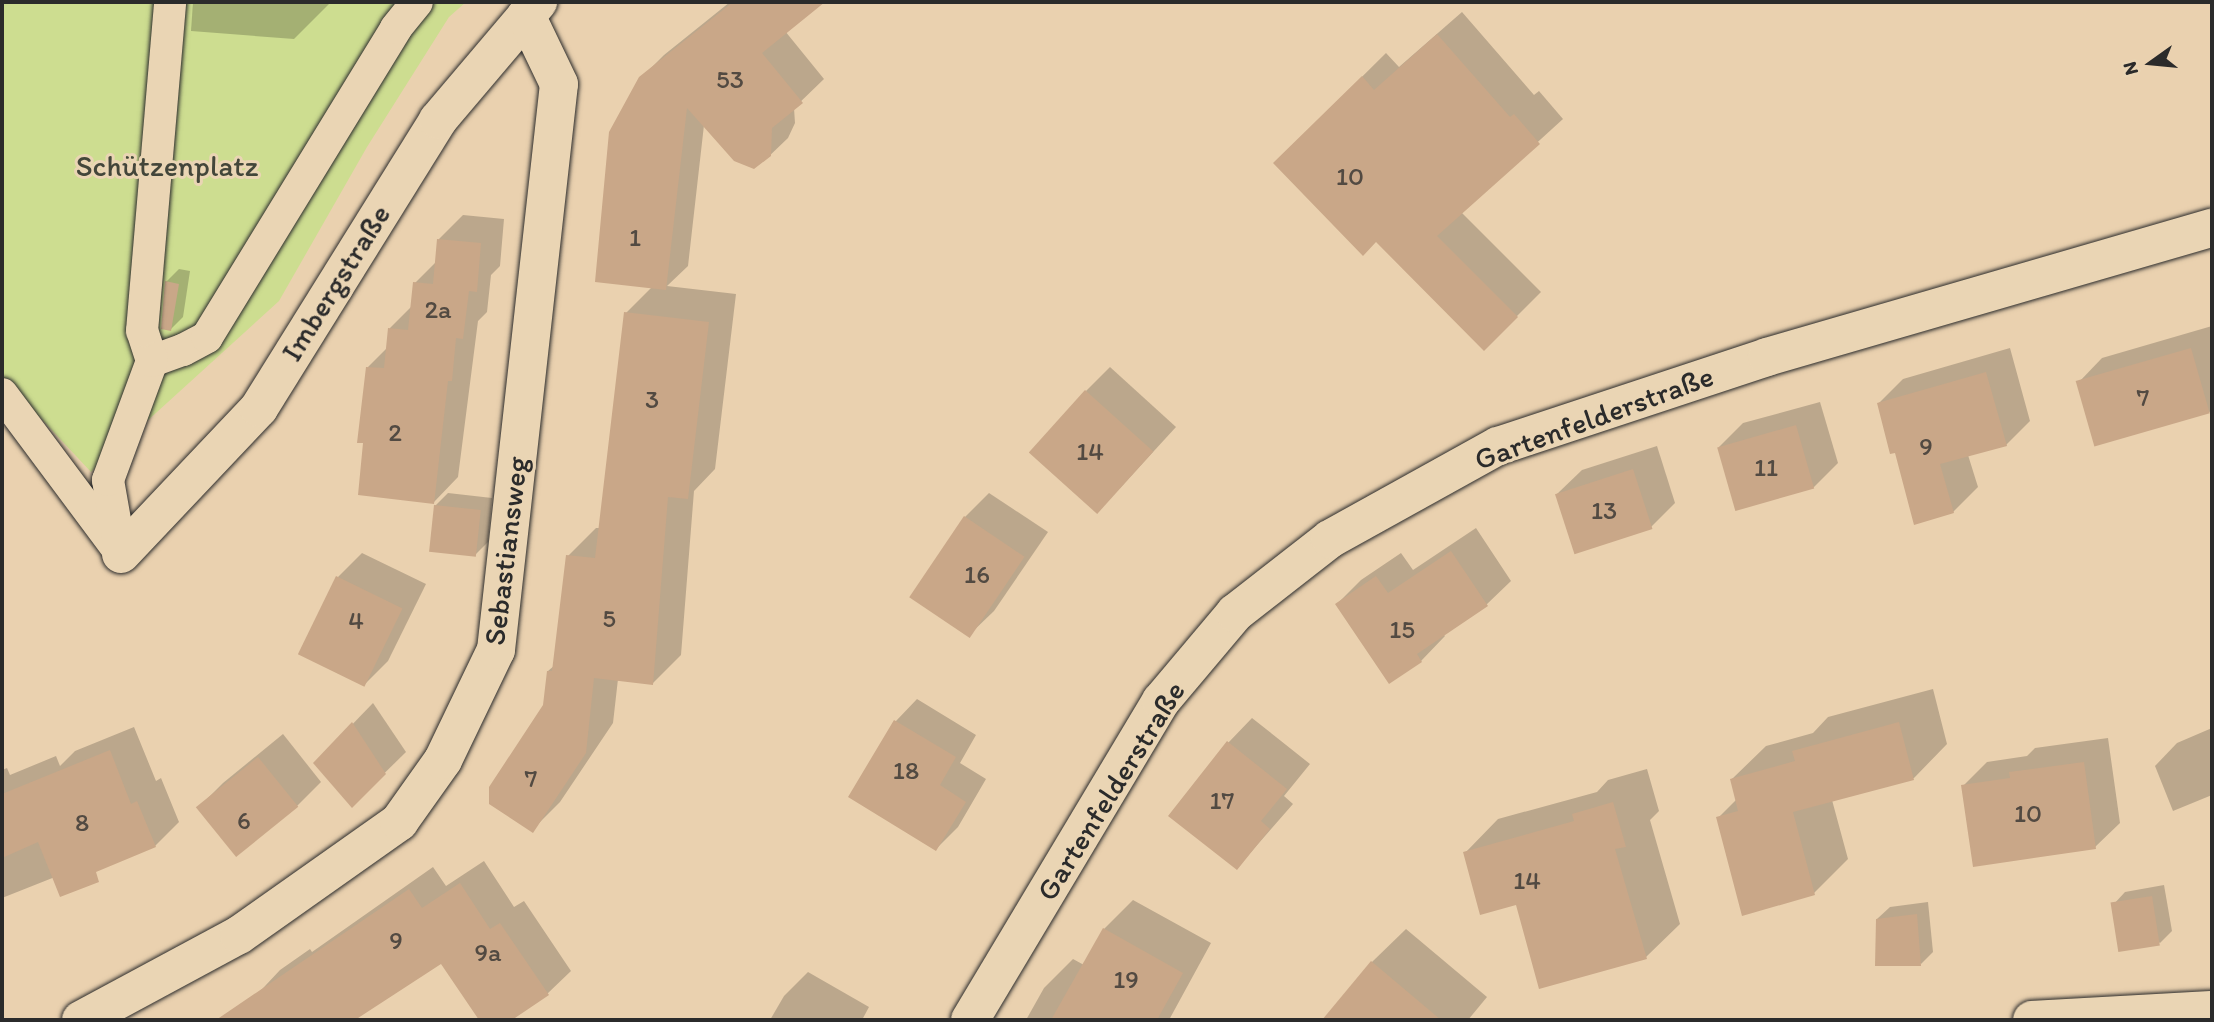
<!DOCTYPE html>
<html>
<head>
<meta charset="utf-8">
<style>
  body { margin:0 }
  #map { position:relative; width:2214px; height:1022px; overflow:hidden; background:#ead1af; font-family:Itim,sans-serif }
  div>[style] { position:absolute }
  .green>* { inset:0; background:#cddd90 }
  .shadow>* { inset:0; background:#0003 }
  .building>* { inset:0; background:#c9a788; transform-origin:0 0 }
  .roads { filter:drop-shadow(0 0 2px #2b2b2b) drop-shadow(0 0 2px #2b2b2b) }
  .lane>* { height:32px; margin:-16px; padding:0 16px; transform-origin:16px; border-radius:16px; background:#ead5b4 }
  .street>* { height:38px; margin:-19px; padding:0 19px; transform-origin:19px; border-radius:19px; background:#ead5b4 }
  span { translate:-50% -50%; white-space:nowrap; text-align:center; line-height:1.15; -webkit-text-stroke:6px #ead5b4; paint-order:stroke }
  .number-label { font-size:26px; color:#524a42 }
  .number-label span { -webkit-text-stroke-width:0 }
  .park-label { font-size:30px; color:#43463a }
  .street-label { font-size:30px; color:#2b2b2b }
  .frame { position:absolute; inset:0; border:4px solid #2b2b2b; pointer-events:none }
  .north { position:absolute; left:2116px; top:28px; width:70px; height:70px; -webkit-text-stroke:5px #ead5b4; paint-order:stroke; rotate:255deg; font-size:19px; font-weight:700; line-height:28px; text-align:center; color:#2b2b2b }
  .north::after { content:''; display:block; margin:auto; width:24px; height:32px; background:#2b2b2b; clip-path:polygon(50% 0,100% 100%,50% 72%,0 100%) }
</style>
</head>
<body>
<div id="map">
  <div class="green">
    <div style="clip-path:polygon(2px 2px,466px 2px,449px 17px,367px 147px,279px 301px,91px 472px,2px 377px)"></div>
  </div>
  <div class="shadow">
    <div style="clip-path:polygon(193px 2px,331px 2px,294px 39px,191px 31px)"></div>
    <div style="clip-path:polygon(730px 2px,821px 2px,785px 31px,824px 79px,794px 108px,795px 123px,788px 138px,764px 161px,704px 125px,688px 266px,667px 286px,736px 294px,715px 469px,694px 491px,681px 655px,653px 683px,618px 679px,613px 723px,560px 802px,532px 830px,548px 671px,555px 665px,568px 556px,596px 528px,600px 528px,626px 313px,652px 287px,641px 78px,664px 55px)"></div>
    <div style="clip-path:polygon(1462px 12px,1534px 95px,1539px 91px,1563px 119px,1461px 212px,1541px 292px,1484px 349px,1376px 240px,1275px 163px,1386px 53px,1399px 67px)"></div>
    <div style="clip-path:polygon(463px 215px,504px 219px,500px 266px,491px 275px,487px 312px,478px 321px,458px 477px,434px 502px,365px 442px,368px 367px,388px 347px,390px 328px,412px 306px,415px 283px,437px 261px,439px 239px)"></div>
    <div style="clip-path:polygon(179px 269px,190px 271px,183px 317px,171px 329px,166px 282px)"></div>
    <div style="clip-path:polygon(2212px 326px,2212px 409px,2210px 412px,2078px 383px,2102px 358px)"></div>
    <div style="clip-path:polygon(2010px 348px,2030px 421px,2006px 445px,1968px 455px,1978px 487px,1953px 512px,1896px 451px,1879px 403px,1903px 379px)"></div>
    <div style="clip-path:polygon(1110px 367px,1176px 427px,1120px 488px,1086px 391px)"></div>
    <div style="clip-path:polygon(1820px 402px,1838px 463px,1814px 487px,1736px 509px,1719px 447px,1743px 423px)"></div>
    <div style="clip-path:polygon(1657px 446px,1675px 503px,1651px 527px,1557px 494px,1582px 470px)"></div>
    <div style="clip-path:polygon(448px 493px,492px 498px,488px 542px,475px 555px,435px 506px)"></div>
    <div style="clip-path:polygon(989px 493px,1048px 532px,994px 611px,969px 635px,965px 517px)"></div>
    <div style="clip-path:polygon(1476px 528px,1511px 581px,1486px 605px,1443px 634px,1445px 636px,1421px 661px,1337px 604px,1361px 580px,1401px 553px,1413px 570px)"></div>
    <div style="clip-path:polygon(362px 553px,426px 584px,388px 661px,364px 685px,338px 577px)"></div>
    <div style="clip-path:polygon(1933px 689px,1947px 744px,1914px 778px,1832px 800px,1848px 859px,1814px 893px,1718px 818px,1737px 799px,1732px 779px,1766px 746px,1813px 733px,1828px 717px)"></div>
    <div style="clip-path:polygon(917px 699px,976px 735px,960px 763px,986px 779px,958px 827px,936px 849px,850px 797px,896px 721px)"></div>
    <div style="clip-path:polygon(373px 703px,406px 752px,352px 805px,315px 763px)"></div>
    <div style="clip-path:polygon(1252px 718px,1310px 764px,1284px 796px,1293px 804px,1237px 868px,1228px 743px)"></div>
    <div style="clip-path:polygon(134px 727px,156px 781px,161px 778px,179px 822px,155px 846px,65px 873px,2px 898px,2px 770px,7px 768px,10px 775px,56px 756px,60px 766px,75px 751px)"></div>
    <div style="clip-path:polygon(2212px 728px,2212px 795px,2173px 811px,2155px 766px,2177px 743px)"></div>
    <div style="clip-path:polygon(283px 734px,321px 782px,297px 806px,236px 854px,199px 807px,223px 783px)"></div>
    <div style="clip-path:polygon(2108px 738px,2120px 823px,2095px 847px,1963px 786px,1987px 762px,2027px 756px,2035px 748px)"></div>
    <div style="clip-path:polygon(1647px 769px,1659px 811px,1650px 820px,1680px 924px,1646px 957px,1517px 903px,1465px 853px,1498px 819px,1597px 792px,1608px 780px)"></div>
    <div style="clip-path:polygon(484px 861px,514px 907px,524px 901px,571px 971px,547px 994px,509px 1020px,481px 1020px,441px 961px,354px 1020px,233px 1020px,280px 970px,310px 949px,312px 952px,433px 867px,446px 886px)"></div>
    <div style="clip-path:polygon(2164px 885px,2172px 931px,2160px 943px,2113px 905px,2125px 892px)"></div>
    <div style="clip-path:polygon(1133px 900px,1211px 943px,1169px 1020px,1026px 1020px,1044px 988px,1073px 959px,1084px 965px,1104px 929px)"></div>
    <div style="clip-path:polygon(1928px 902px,1933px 952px,1921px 964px,1877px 919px,1890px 907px)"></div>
    <div style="clip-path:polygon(1406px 929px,1487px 997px,1468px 1020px,1324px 1020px,1372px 962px)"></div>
    <div style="clip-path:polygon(808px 972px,869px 1007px,862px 1020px,770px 1020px,784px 996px)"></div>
  </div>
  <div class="building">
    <div style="clip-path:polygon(733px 2px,825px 2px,762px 53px,803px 103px,772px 128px,771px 156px,754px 169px,734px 161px,687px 108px,666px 290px,595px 282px,609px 132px,639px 77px)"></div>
    <div style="clip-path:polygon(1437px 34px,1510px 117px,1514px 114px,1540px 144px,1437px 236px,1518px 317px,1484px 351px,1376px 242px,1363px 256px,1273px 163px,1362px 76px,1374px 90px)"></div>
    <div style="clip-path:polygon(437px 239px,481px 243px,477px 292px,469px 291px,463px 339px,456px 338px,452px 381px,448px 381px,434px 504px,358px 495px,363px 443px,357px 443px,366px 367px,384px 368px,388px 328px,408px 330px,413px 282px,433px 284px)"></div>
    <div style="clip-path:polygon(165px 281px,179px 284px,171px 331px,161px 329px)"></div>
    <div style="clip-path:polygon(624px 312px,709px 322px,688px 499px,668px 497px,653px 685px,594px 678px,586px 753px,533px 833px,489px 804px,489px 787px,543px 705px,547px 671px,552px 671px,566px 555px,595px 558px)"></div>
    <div style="left:2191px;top:348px;width:68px;height:120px;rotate:74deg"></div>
    <div style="clip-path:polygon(1986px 372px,2007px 446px,1940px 464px,1954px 513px,1914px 525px,1895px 453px,1890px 454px,1877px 403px)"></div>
    <div style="left:1085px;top:390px;width:92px;height:84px;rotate:42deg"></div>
    <div style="left:1796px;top:425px;width:66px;height:82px;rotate:74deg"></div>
    <div style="left:1633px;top:469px;width:63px;height:82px;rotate:72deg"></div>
    <div style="left:434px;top:505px;width:47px;height:47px;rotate:6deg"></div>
    <div style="left:964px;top:516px;width:73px;height:98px;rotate:34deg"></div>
    <div style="clip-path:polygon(1451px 551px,1488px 606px,1417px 654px,1422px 662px,1389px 684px,1335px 604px,1376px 576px,1388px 593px)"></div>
    <div style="left:336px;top:576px;width:74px;height:87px;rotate:26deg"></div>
    <div style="clip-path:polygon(894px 720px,956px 757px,940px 785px,966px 802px,936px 851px,848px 797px)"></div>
    <div style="clip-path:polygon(352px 722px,386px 774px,352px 808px,313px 763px)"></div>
    <div style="clip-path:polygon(1899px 722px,1914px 780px,1793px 812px,1815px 895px,1742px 916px,1716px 817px,1738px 811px,1730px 779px,1795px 761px,1792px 751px)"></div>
    <div style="clip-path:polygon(1227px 741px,1287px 789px,1261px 821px,1270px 829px,1237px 870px,1168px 816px)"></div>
    <div style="clip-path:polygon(110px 750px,131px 804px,137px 801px,156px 847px,96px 872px,99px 882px,60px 897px,38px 842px,2px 858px,2px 794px)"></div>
    <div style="left:258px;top:757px;width:64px;height:80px;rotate:51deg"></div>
    <div style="clip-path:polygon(2084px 762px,2096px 849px,1973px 867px,1961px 785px,2010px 778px,2009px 772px)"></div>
    <div style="clip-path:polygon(1613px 802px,1626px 847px,1615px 849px,1647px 959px,1539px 989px,1516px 905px,1480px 915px,1463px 852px,1574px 821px,1572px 814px)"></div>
    <div style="clip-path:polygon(460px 883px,490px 929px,500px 923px,549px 995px,512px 1020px,479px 1020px,441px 964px,355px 1020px,216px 1020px,409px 889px,422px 908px)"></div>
    <div style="left:2152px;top:896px;width:50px;height:42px;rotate:81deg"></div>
    <div style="clip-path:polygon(1917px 914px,1921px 966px,1875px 966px,1876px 919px)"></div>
    <div style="clip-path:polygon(1103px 928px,1183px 973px,1157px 1020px,1051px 1020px)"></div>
    <div style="clip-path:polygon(1371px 961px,1441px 1020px,1322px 1020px)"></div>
  </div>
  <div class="roads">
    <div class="lane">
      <div style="left:152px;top:361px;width:33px;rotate:-20deg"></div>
      <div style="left:183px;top:350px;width:27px;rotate:-28deg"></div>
      <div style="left:207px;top:337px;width:362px;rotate:-58.5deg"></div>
      <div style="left:396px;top:28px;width:33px;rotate:-51deg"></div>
      <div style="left:2px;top:394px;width:191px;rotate:53.3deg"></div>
      <div style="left:121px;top:554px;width:75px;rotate:-100deg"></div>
      <div style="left:108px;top:480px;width:127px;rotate:-69.7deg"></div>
      <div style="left:152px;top:361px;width:32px;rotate:-108deg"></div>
      <div style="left:142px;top:331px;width:330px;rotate:-85.1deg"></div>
    </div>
    <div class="street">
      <div style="left:121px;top:554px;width:201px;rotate:-46.6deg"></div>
      <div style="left:259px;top:408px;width:339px;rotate:-58.1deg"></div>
      <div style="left:438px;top:120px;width:155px;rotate:-49.7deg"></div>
      <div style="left:81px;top:1020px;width:179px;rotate:-28.3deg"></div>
      <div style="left:239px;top:935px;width:196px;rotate:-35.2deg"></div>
      <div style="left:399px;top:822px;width:76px;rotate:-54.6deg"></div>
      <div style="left:443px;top:760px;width:122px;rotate:-64.3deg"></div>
      <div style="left:496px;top:650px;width:569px;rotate:-83.65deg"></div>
      <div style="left:559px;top:84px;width:76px;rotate:-115.6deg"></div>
      <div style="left:970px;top:1020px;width:372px;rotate:-59.1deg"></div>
      <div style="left:1161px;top:701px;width:115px;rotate:-49.9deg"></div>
      <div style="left:1235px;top:613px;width:120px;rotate:-37.9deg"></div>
      <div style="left:1330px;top:539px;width:192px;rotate:-29deg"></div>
      <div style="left:1498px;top:446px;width:283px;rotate:-18.3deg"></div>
      <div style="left:1767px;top:357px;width:463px;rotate:-16.2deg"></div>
      <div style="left:2032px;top:1020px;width:180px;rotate:-3.2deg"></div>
    </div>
  </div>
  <div class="number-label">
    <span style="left:730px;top:80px">53</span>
    <span style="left:1350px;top:177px">10</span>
    <span style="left:635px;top:238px">1</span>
    <span style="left:438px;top:310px">2a</span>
    <span style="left:2143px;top:398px">7</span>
    <span style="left:652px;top:400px">3</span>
    <span style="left:395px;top:433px">2</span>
    <span style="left:1926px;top:447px">9</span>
    <span style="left:1090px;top:452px">14</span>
    <span style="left:1766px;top:468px">11</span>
    <span style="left:1604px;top:511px">13</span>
    <span style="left:977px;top:575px">16</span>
    <span style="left:609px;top:619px">5</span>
    <span style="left:356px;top:621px">4</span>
    <span style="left:1402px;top:630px">15</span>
    <span style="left:906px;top:771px">18</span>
    <span style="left:531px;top:779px">7</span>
    <span style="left:1222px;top:801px">17</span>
    <span style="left:2028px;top:814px">10</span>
    <span style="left:244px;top:821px">6</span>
    <span style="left:82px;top:823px">8</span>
    <span style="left:1527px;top:881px">14</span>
    <span style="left:396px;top:941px">9</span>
    <span style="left:488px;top:953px">9a</span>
    <span style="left:1126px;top:980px">19</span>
  </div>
  <div class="park-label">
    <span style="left:167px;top:166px">Schützenplatz</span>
  </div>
  <div class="street-label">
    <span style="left:336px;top:283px;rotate:-58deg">Imbergstraße</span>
    <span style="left:1594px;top:418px;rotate:-20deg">Gartenfelderstraße</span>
    <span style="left:506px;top:551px;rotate:-83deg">Sebastiansweg</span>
    <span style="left:1111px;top:791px;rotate:-58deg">Gartenfelderstraße</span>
  </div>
  <div class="frame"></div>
  <div class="north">N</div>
</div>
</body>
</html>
